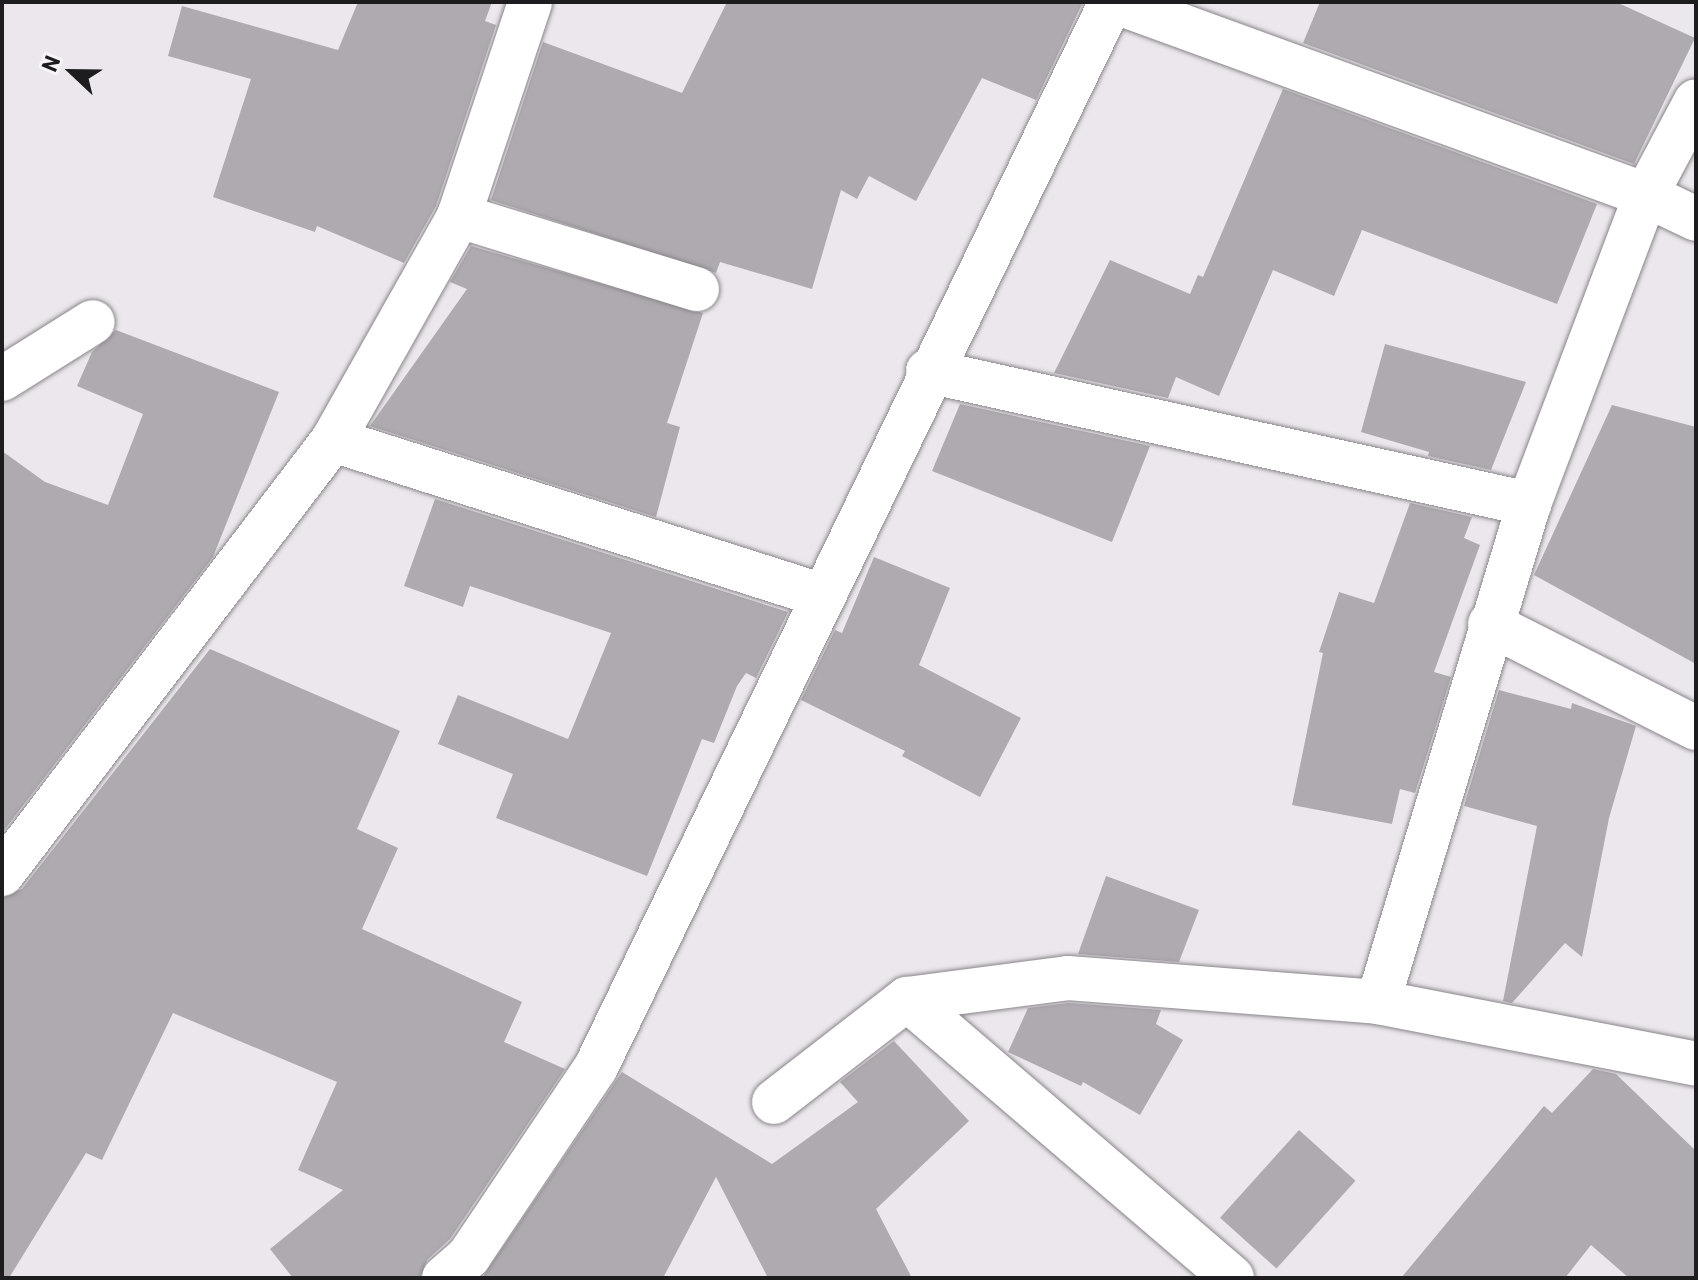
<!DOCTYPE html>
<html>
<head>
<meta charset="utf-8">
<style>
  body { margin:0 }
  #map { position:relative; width:1698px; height:1280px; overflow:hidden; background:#ebe7ec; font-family:Barlow,sans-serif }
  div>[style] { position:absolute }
  .building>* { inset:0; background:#afaab0; transform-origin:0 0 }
  .roads { filter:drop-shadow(0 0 2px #89858a) drop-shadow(0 0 2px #89858a) }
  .minor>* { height:44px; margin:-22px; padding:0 22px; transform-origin:22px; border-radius:22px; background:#fff }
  span { translate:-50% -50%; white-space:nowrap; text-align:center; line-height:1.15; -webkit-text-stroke:6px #f8f4fa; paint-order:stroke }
  .frame { position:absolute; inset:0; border:4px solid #1d1c1e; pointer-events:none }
  .north { position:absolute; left:32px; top:32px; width:80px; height:80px; -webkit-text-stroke:6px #f8f4fa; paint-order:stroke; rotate:292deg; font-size:22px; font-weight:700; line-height:32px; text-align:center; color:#1d1c1e }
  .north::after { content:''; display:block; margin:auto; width:28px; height:36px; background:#1d1c1e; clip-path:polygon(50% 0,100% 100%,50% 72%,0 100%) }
</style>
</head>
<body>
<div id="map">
  <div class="building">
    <div style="clip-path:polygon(358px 2px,492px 2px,485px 21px,496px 25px,436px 206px,404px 263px,317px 226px,315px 232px,213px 197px,251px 79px,168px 56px,182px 6px,338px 50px)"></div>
    <div style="clip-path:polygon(727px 2px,1083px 2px,1036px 100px,982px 78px,916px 201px,869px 176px,857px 199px,841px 190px,812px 289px,720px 262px,716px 273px,491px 200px,543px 42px,682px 93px)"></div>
    <div style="clip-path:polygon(1320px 2px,1616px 2px,1695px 38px,1634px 164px,1303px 43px)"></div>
    <div style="clip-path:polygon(1283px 89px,1597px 204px,1557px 304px,1362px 230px,1334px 296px,1273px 270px,1219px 396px,1176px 377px,1168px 398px,1054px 373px,1110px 260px,1190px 294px,1198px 275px,1203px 277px)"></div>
    <div style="clip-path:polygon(471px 246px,703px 313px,667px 423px,680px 427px,656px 517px,370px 426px,467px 289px,450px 282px)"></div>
    <div style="clip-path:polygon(116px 330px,279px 392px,213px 557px,2px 833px,2px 451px,45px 482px,108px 505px,143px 414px,77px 386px,92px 352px)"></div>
    <div style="clip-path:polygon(1385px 344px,1526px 382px,1491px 470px,1428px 456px,1429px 452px,1361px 432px)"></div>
    <div style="clip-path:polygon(960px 404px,1150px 446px,1112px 542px,932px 471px)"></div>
    <div style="clip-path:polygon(1612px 405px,1696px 427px,1696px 664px,1534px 575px)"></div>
    <div style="clip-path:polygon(435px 499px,788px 612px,756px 678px,746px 673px,737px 686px,714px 743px,702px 739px,647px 876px,496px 818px,513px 774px,438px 744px,458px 695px,568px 739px,611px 633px,470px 586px,463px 607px,404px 586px)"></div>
    <div style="clip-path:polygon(1410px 503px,1472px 517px,1464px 538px,1480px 545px,1434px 672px,1451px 677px,1415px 793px,1400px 789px,1392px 824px,1292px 805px,1323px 653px,1319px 652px,1339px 592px,1374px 603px)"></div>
    <div style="clip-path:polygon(874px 557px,950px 588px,919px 665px,1021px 718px,980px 797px,902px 756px,905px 751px,801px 700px,835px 630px,842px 633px)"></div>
    <div style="clip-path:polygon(210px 649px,400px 731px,357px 829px,398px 848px,362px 929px,522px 1002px,504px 1042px,565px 1069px,450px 1239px,427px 1260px,420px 1278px,293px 1278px,270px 1249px,343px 1190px,298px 1170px,337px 1082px,173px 1013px,102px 1160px,86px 1153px,9px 1278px,2px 1278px,2px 898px,22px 889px)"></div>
    <div style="clip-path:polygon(1499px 690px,1571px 709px,1572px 703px,1636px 726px,1609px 818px,1582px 957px,1565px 943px,1512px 1003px,1503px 1001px,1537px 826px,1464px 806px)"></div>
    <div style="clip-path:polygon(1106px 876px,1199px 910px,1179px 962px,1078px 954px)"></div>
    <div style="clip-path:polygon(1069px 1003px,1161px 1010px,1156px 1024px,1183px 1040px,1140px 1115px,1083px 1082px,1081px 1086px,1008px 1052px,1028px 1008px)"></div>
    <div style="clip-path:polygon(894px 1041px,969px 1121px,876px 1209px,912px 1278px,768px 1278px,716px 1177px,663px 1278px,482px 1278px,622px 1072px,772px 1164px,858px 1102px,840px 1082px)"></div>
    <div style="clip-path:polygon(1593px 1069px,1616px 1074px,1696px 1151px,1696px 1278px,1629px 1278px,1591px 1245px,1565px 1278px,1401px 1278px,1544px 1106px,1552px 1113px)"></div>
    <div style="left:1299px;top:1130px;width:76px;height:118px;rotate:42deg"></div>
  </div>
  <div class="roads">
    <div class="minor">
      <div style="left:1116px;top:2px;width:564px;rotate:20.01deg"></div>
      <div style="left:1646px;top:195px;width:106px;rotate:-62deg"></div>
      <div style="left:459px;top:216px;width:249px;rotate:17.1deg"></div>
      <div style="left:928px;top:371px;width:616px;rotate:12.48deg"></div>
      <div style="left:2px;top:379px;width:107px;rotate:-32.1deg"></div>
      <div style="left:333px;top:440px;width:511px;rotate:17.65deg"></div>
      <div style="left:1490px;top:624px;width:231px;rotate:26.8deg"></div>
      <div style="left:2px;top:874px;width:546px;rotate:-52.67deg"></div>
      <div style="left:333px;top:440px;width:257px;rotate:-60.6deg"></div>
      <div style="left:459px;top:216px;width:225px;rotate:-71.6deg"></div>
      <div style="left:907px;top:999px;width:428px;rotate:40.6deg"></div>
      <div style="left:1378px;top:1002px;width:520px;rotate:-73.13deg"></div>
      <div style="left:1529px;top:504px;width:330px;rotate:-69.3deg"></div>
      <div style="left:1646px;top:195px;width:55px;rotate:25.6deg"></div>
      <div style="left:774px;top:1102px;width:168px;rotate:-37.8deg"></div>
      <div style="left:907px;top:999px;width:162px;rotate:-7.4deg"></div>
      <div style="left:1068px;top:978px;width:311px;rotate:4.4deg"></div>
      <div style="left:1378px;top:1002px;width:324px;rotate:11deg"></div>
      <div style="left:444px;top:1278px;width:33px;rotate:-41deg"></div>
      <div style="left:469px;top:1256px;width:228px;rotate:-56.1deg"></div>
      <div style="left:596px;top:1067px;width:1183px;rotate:-64.19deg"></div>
    </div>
  </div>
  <div class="frame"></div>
  <div class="north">N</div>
</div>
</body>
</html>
